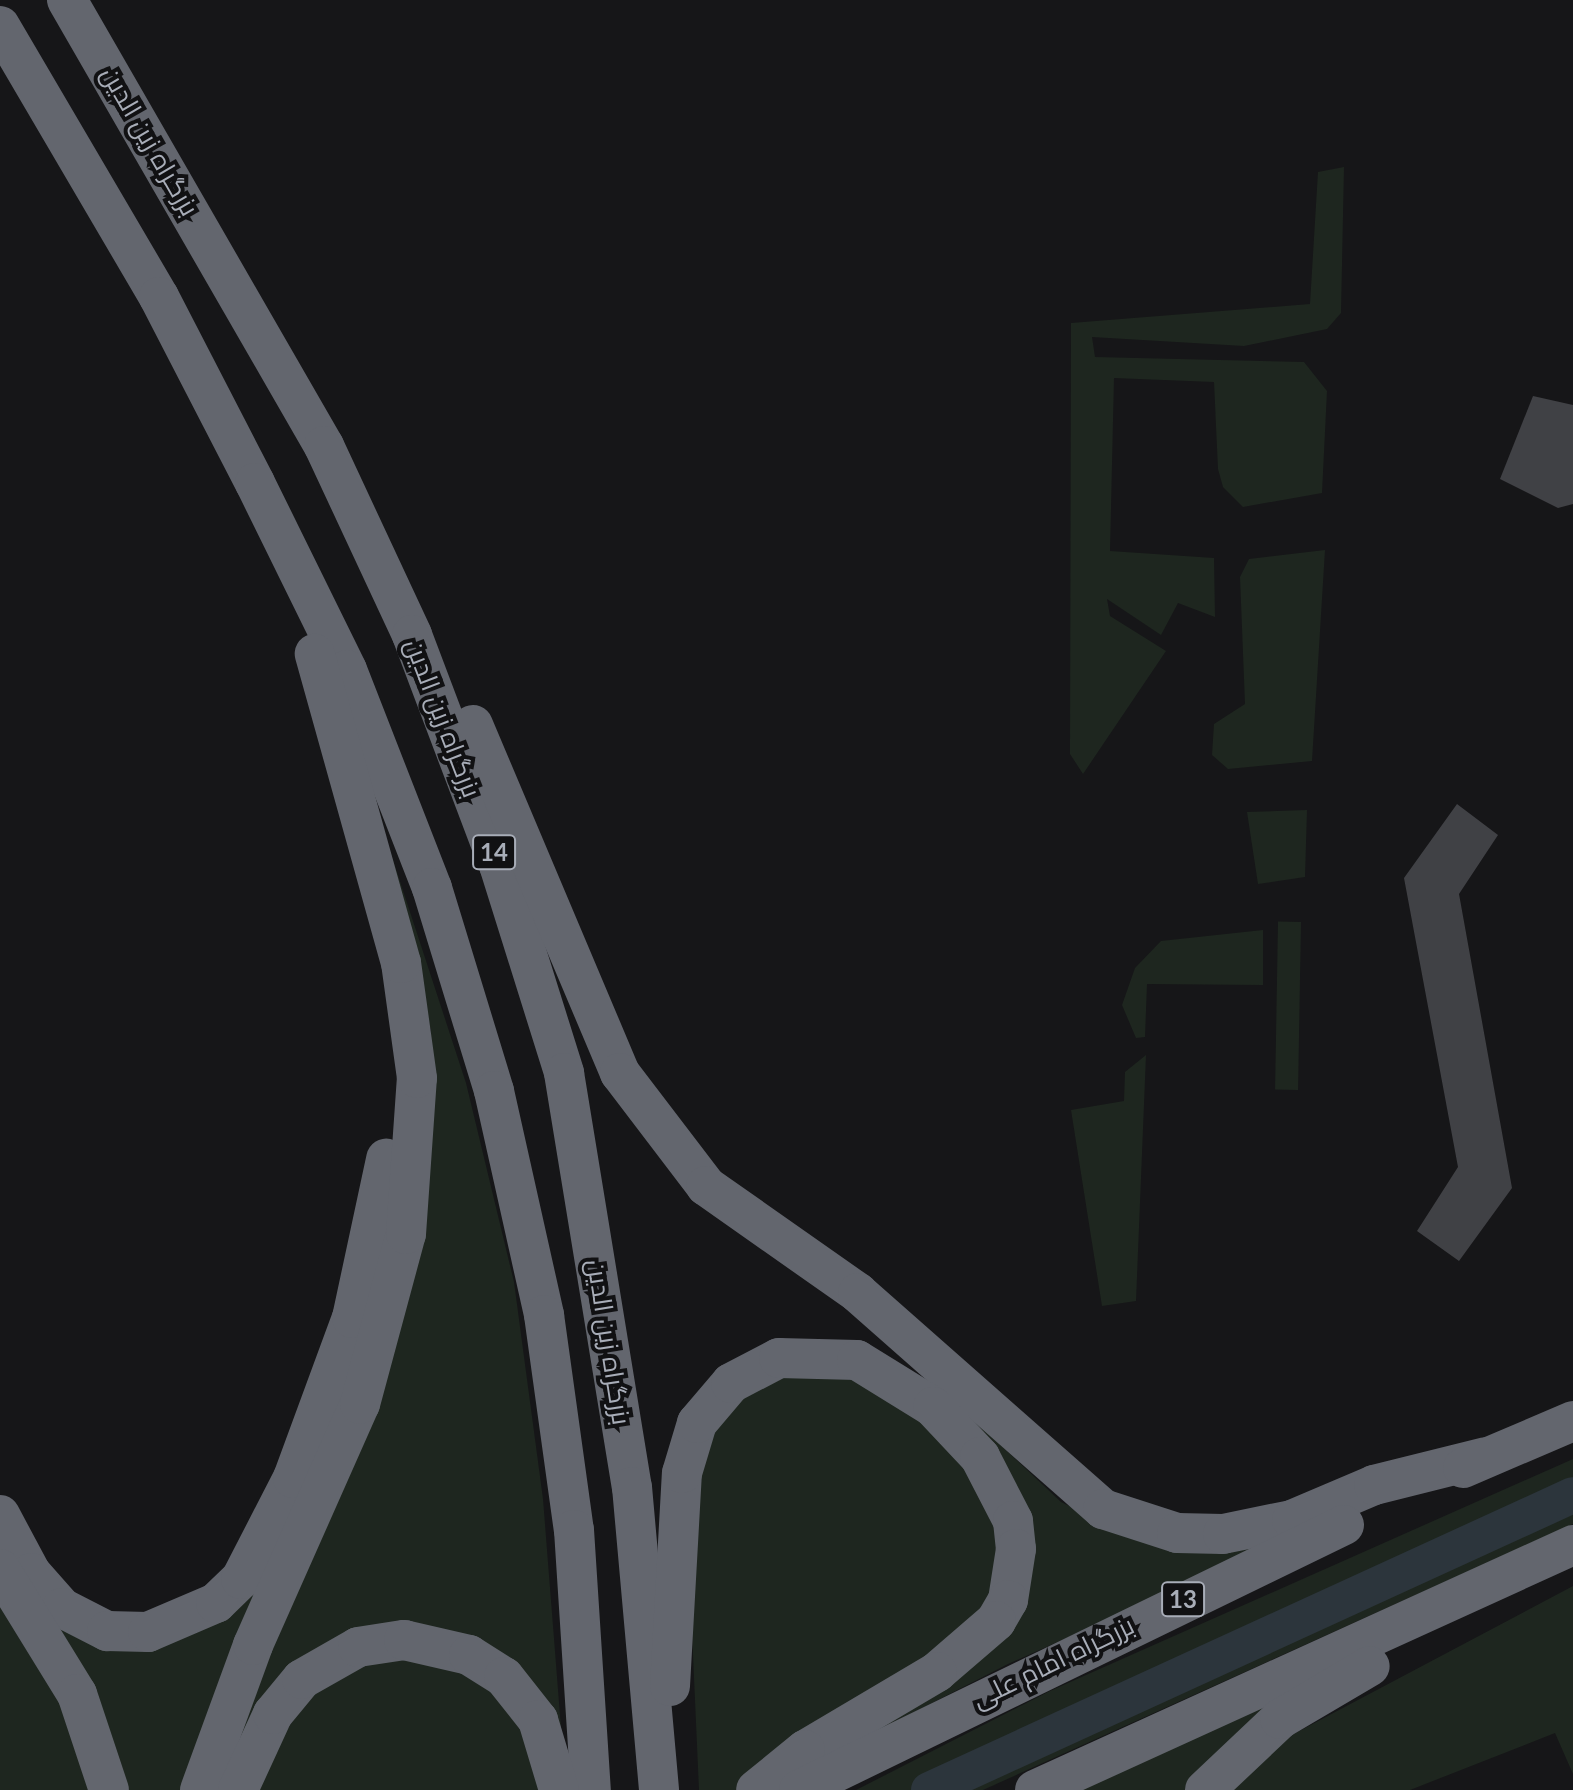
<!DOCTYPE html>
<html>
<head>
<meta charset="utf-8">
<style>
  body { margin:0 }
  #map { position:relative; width:1573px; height:1790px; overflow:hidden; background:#161618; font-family:Lato,Cairo,sans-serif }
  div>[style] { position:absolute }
  .green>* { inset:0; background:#1e261f; transform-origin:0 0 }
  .river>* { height:36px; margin:-18px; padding:0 18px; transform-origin:18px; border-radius:18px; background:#2c353c }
  .building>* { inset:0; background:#404145 }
  .highway>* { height:40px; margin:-20px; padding:0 20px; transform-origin:20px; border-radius:20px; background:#63666e }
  span { translate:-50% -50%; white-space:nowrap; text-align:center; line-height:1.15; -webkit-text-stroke:8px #111113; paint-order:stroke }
  .shield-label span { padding:2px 6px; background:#111113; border:2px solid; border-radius:6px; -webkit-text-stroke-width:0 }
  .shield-label { font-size:24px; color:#a8adb8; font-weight:700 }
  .street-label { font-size:26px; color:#a8adb8 }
</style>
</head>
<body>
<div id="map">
  <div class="green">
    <div style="clip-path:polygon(1344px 167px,1341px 313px,1327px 329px,1244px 346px,1092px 337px,1095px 357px,1304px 362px,1327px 391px,1322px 493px,1243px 507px,1223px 487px,1218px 469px,1214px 382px,1114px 378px,1110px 551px,1214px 558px,1215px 617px,1178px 603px,1161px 635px,1107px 599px,1110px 616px,1166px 651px,1083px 774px,1070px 754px,1071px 323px,1310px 304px,1318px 172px)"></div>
    <div style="clip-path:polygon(1325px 550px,1312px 761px,1228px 769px,1212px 755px,1214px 724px,1245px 704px,1240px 577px,1249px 559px)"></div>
    <div style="clip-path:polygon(357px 750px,466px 1083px,514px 1282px,543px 1499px,563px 1753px,535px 1697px,372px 1634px,238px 1760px,237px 1708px,430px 1081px,431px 1031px,401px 895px)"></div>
    <div style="clip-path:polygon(1307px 810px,1305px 877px,1258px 884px,1247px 812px)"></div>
    <div style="left:1301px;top:922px;width:168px;height:23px;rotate:91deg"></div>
    <div style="clip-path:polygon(1263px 930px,1263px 985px,1147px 984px,1145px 1037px,1136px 1038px,1122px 1005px,1135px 968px,1161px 941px)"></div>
    <div style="clip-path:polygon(1146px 1055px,1136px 1301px,1102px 1306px,1071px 1110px,1124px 1101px,1125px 1072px)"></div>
    <div style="clip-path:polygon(403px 1169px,191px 1790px,116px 1790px,11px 1555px,69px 1626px,219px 1615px)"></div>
    <div style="clip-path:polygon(832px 1364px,962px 1449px,1007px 1552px,975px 1629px,744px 1790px,699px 1790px,690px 1587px,702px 1434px,753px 1380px)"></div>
    <div style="clip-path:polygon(973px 1419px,1061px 1502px,1122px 1532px,1415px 1483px,1008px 1664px,858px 1741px,1014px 1614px)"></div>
    <div style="clip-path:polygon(1573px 1459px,1573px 1524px,983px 1790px,856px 1790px,1050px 1691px)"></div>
    <div style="clip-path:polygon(0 1580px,78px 1720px,93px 1790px,0 1790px)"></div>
    <div style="clip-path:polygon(1573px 1586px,1573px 1774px,1555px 1733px,1410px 1790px,1229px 1790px,1271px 1746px)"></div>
    <div style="clip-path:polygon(421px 1651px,502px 1688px,551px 1790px,247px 1790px,324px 1674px)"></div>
    <div style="clip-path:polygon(1368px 1659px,1190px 1790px,1068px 1790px)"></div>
  </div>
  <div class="river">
    <div style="left:929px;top:1790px;width:708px;rotate:-24.61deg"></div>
  </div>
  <div class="building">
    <div style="clip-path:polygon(1533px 396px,1573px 405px,1573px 504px,1558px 508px,1500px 479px)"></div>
    <div style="clip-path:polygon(1457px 804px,1498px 835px,1459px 894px,1512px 1188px,1459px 1261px,1417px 1231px,1458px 1167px,1404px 878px)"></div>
  </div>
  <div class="highway">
    <div style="left:67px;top:0;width:515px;rotate:60.05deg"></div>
    <div style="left:324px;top:446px;width:208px;rotate:65deg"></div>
    <div style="left:412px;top:635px;width:246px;rotate:69.3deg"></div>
    <div style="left:499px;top:865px;width:218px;rotate:72.6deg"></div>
    <div style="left:564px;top:1073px;width:420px;rotate:80.7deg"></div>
    <div style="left:632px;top:1487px;width:304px;rotate:84.9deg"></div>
    <div style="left:0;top:26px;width:314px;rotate:59.6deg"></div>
    <div style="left:159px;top:297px;width:209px;rotate:62.7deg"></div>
    <div style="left:255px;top:483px;width:208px;rotate:63.8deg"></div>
    <div style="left:347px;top:670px;width:234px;rotate:68.7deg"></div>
    <div style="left:432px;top:888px;width:212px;rotate:73deg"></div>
    <div style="left:494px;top:1091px;width:230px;rotate:77.4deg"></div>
    <div style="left:544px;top:1315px;width:217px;rotate:82.1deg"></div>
    <div style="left:574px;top:1530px;width:261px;rotate:86.3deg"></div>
    <div style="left:473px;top:725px;width:378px;rotate:67.1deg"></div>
    <div style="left:620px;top:1073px;width:142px;rotate:52.7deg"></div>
    <div style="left:706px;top:1186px;width:186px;rotate:35.1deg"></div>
    <div style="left:858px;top:1293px;width:327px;rotate:41.4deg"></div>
    <div style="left:1103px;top:1509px;width:78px;rotate:18deg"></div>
    <div style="left:1177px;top:1533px;width:46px;rotate:1.2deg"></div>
    <div style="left:1223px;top:1534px;width:70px;rotate:-11.5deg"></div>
    <div style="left:1292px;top:1520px;width:89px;rotate:-23.1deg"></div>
    <div style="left:1374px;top:1485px;width:115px;rotate:-14deg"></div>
    <div style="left:1463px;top:1468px;width:120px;rotate:-23.1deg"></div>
    <div style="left:0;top:1515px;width:66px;rotate:61.9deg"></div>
    <div style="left:31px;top:1573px;width:47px;rotate:48.5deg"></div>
    <div style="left:62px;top:1608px;width:51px;rotate:27.1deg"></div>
    <div style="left:107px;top:1631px;width:41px;rotate:1.4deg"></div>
    <div style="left:148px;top:1632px;width:74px;rotate:-23.1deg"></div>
    <div style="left:216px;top:1603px;width:35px;rotate:-44deg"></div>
    <div style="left:241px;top:1579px;width:114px;rotate:-62.8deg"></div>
    <div style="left:293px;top:1478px;width:171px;rotate:-69.8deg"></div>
    <div style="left:352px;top:1318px;width:163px;rotate:-77.9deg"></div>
    <div style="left:0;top:1569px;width:147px;rotate:58.4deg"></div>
    <div style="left:77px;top:1694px;width:101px;rotate:71.6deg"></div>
    <div style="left:670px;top:1686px;width:213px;rotate:-86.8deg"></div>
    <div style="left:682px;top:1473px;width:52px;rotate:-73.3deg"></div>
    <div style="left:697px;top:1423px;width:52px;rotate:-49.6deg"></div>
    <div style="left:731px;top:1383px;width:54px;rotate:-27.5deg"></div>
    <div style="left:779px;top:1358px;width:78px;rotate:1.5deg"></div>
    <div style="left:857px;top:1360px;width:89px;rotate:31.7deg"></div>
    <div style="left:933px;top:1407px;width:69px;rotate:46.8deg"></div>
    <div style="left:980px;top:1457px;width:72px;rotate:62.7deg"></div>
    <div style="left:1013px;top:1521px;width:28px;rotate:84deg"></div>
    <div style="left:1016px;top:1549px;width:52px;rotate:98.9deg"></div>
    <div style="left:1008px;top:1600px;width:24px;rotate:120deg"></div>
    <div style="left:996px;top:1621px;width:78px;rotate:139.2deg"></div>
    <div style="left:937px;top:1672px;width:153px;rotate:149.4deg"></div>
    <div style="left:805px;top:1750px;width:63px;rotate:140.8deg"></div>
    <div style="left:200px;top:1790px;width:154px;rotate:-69.9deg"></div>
    <div style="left:253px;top:1645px;width:264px;rotate:-66.1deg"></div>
    <div style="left:360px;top:1404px;width:176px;rotate:-74.9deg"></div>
    <div style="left:406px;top:1234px;width:156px;rotate:-86deg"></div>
    <div style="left:417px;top:1078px;width:116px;rotate:-97.9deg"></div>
    <div style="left:401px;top:963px;width:321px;rotate:-105.6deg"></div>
    <div style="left:238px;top:1790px;width:84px;rotate:-65.3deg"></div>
    <div style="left:273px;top:1714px;width:45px;rotate:-50.4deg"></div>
    <div style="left:302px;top:1679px;width:64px;rotate:-29.7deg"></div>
    <div style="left:358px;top:1647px;width:47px;rotate:-8.7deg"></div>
    <div style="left:404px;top:1640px;width:67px;rotate:13deg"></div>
    <div style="left:469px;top:1655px;width:41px;rotate:32.2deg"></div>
    <div style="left:504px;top:1677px;width:55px;rotate:51.7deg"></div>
    <div style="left:538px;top:1720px;width:73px;rotate:73.3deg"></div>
    <div style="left:799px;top:1790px;width:606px;rotate:-25.93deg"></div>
    <div style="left:1035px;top:1790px;width:591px;rotate:-24.48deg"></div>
    <div style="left:1205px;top:1790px;width:103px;rotate:-43.4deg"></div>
    <div style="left:1280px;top:1719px;width:104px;rotate:-30.5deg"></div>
  </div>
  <div class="shield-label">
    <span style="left:494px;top:852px">14</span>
    <span style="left:1183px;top:1599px">13</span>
  </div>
  <div class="street-label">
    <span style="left:150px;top:141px;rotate:60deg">بزرگراه زین الدین</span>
    <span style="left:443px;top:718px;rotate:69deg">بزرگراه زین الدین</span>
    <span style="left:609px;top:1342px;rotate:81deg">بزرگراه زین الدین</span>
    <span style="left:1053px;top:1662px;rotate:-26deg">بزرگراه امام علی</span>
  </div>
</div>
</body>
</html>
